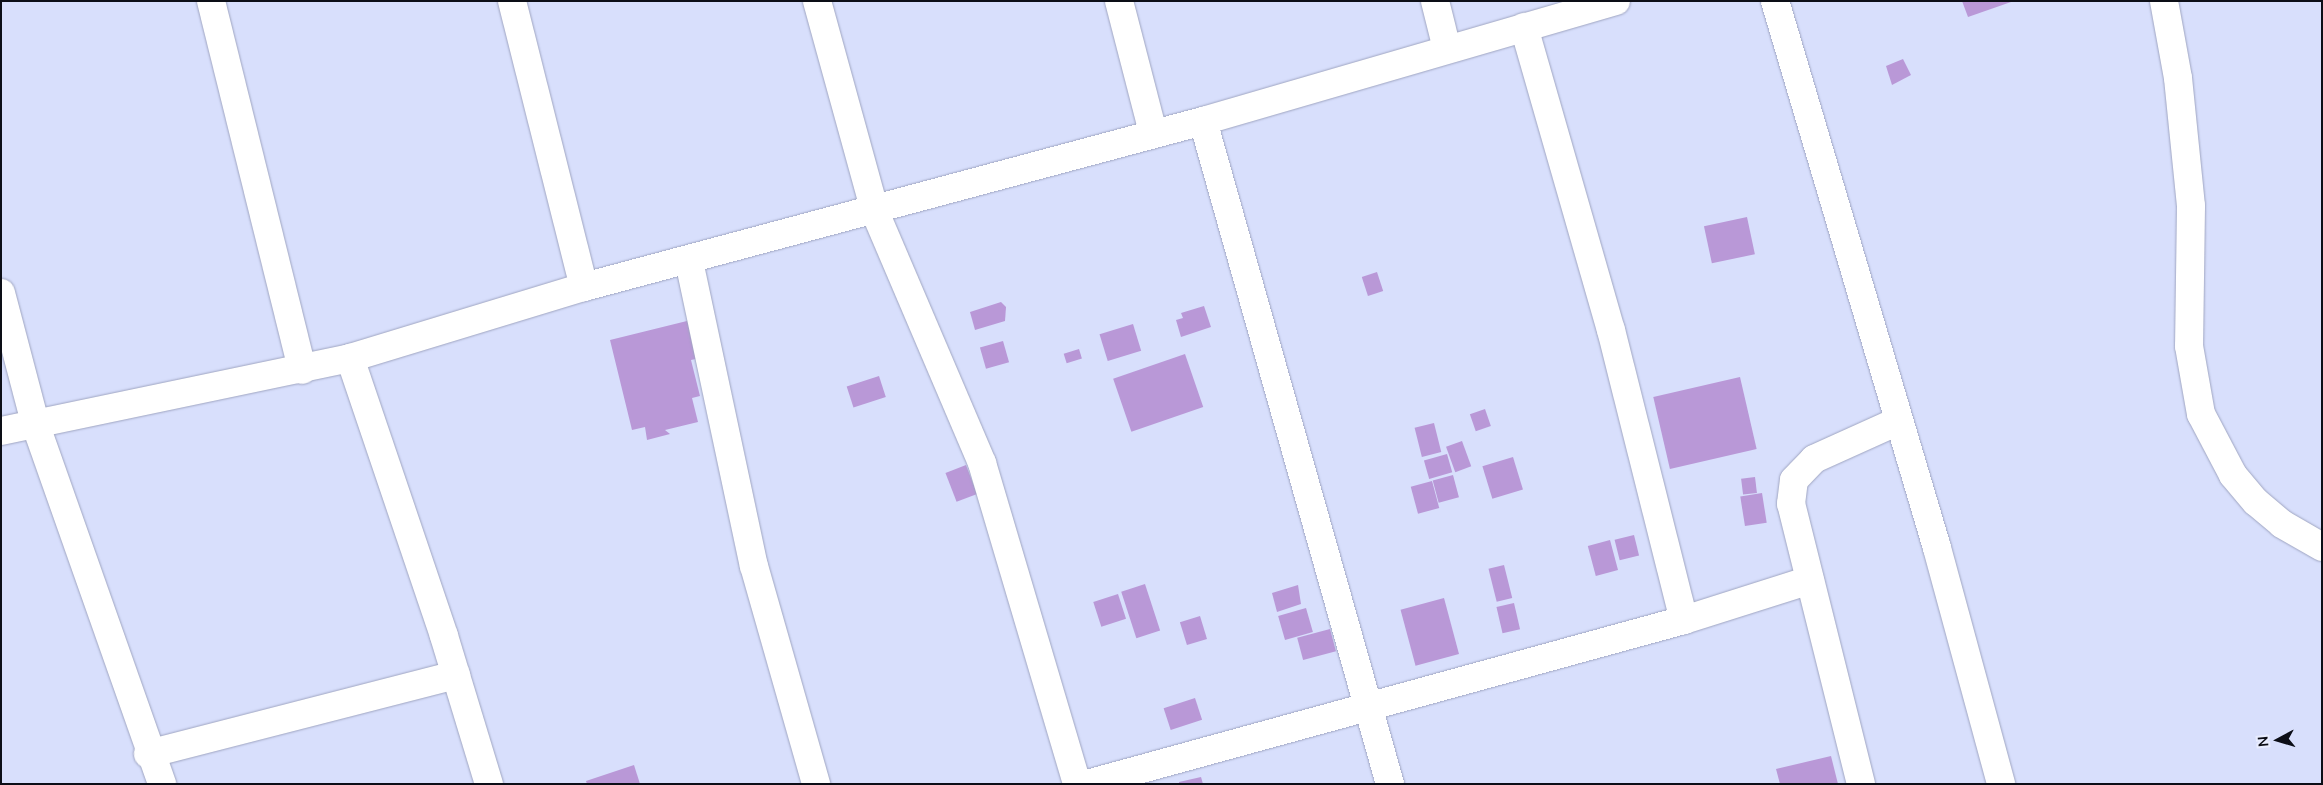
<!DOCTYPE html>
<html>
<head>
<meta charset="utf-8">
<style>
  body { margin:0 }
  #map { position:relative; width:2323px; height:785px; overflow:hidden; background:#d8dffc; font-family:Mulish,sans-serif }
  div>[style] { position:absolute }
  .building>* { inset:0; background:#b998d7; transform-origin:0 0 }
  .roads { filter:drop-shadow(0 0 1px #9fa5c1) drop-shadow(0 0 1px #9fa5c1) }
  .minor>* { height:28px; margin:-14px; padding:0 14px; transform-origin:14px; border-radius:14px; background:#fff }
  span { translate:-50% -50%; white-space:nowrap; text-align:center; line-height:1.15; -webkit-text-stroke:4px #e9edff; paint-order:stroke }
  .frame { position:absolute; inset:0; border:2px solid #0c0e17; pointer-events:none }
  .north { position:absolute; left:2253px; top:715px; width:50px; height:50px; -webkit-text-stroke:4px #e9edff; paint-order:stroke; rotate:264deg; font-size:14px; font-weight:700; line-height:20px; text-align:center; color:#0c0e17 }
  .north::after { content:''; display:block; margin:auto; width:18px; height:22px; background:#0c0e17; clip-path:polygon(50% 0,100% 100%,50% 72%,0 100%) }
</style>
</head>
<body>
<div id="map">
  <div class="building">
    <div style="clip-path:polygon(1962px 1px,2011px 1px,2011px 2px,1968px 17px)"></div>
    <div style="clip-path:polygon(1903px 59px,1911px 75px,1892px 85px,1886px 66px)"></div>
    <div style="left:1747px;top:217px;width:38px;height:44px;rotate:78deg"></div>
    <div style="left:1377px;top:272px;width:20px;height:16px;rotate:72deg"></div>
    <div style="clip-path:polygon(1001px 302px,1006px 307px,1005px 321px,975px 330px,970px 312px)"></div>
    <div style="clip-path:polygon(1204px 306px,1211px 327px,1181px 337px,1176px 320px,1183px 318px,1181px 313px)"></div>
    <div style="clip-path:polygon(695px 319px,704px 357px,691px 360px,700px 396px,692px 398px,698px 422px,665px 430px,670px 434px,647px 440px,645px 427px,632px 430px,610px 340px)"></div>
    <div style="left:1133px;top:324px;width:28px;height:35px;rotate:73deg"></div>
    <div style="left:1003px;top:341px;width:22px;height:24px;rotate:74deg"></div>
    <div style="left:1079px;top:349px;width:10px;height:16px;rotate:73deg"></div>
    <div style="left:1185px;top:354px;width:56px;height:76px;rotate:71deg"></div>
    <div style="left:879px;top:376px;width:22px;height:34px;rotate:72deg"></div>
    <div style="left:1740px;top:377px;width:74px;height:89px;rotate:77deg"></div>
    <div style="left:1485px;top:409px;width:18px;height:16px;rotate:71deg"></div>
    <div style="left:1434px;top:423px;width:30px;height:20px;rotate:76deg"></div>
    <div style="left:1462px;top:441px;width:27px;height:17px;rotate:70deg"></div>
    <div style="left:1447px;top:454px;width:19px;height:24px;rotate:74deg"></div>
    <div style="left:1513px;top:457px;width:34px;height:32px;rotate:73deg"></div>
    <div style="left:966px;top:465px;width:31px;height:22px;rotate:69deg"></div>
    <div style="left:1453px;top:475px;width:23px;height:21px;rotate:75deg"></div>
    <div style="left:1755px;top:477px;width:16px;height:14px;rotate:83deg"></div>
    <div style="left:1432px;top:481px;width:28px;height:22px;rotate:75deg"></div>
    <div style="left:1762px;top:493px;width:30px;height:22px;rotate:81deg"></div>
    <div style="left:1634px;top:535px;width:21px;height:20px;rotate:76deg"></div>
    <div style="left:1610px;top:540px;width:31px;height:23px;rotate:75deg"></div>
    <div style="left:1504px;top:565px;width:34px;height:16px;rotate:76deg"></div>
    <div style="left:1145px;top:584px;width:49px;height:25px;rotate:72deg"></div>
    <div style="clip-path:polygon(1298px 585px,1301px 604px,1277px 612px,1272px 593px)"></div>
    <div style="left:1118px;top:594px;width:26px;height:26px;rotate:72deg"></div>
    <div style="left:1444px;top:598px;width:58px;height:45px;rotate:75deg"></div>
    <div style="left:1514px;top:603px;width:27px;height:18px;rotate:77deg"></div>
    <div style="left:1306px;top:608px;width:25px;height:29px;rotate:74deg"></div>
    <div style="left:1200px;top:616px;width:24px;height:21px;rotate:73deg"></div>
    <div style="left:1330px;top:629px;width:23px;height:34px;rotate:75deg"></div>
    <div style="left:1195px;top:698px;width:23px;height:33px;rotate:72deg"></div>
    <div style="clip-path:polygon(1831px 756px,1838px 784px,1780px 784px,1776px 769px)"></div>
    <div style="clip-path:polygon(634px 765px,640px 784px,587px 784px,586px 781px)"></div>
    <div style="clip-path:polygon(1201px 777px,1203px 784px,1179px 784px,1179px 782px)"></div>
  </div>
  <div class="roads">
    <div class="minor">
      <div style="left:211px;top:1px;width:380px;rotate:76.1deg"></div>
      <div style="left:512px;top:1px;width:295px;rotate:75.9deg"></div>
      <div style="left:817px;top:1px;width:219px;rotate:74.6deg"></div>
      <div style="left:875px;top:212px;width:273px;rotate:66.9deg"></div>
      <div style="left:982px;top:463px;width:335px;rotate:73.5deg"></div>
      <div style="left:1119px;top:1px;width:135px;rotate:75.5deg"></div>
      <div style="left:1435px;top:1px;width:49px;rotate:76deg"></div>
      <div style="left:1775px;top:1px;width:570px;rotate:73.5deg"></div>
      <div style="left:1937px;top:548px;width:245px;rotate:74.8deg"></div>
      <div style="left:2164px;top:1px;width:78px;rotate:79.7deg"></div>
      <div style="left:2178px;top:78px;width:129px;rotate:84.2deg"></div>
      <div style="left:2191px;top:206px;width:140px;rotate:90.8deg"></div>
      <div style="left:2189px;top:346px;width:69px;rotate:80deg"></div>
      <div style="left:2201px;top:414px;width:69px;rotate:62.3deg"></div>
      <div style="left:2233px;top:475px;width:35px;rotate:50deg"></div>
      <div style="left:2256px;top:502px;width:34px;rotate:40deg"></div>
      <div style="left:2282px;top:524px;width:46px;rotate:29.9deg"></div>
      <div style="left:1524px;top:27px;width:315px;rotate:74deg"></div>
      <div style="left:1611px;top:330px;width:299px;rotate:75.9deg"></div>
      <div style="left:1203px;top:121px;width:689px;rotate:74.25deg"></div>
      <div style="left:689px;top:261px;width:312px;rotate:78deg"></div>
      <div style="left:754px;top:566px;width:227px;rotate:74.1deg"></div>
      <div style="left:1px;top:293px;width:134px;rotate:75.3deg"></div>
      <div style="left:35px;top:423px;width:383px;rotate:70.6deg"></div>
      <div style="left:350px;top:358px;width:293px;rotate:71.3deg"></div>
      <div style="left:444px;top:636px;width:155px;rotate:73.1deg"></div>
      <div style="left:1px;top:431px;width:357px;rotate:-11.8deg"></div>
      <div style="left:350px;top:358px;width:245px;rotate:-16.9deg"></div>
      <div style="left:584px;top:287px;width:641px;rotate:-15.01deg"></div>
      <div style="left:1203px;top:121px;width:430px;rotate:-16.2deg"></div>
      <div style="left:148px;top:754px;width:318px;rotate:-14.4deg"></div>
      <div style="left:1087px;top:784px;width:619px;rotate:-15.36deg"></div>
      <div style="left:1684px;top:620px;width:132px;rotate:-17.6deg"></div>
      <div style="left:1861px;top:784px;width:289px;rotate:-104deg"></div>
      <div style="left:1791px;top:504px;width:24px;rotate:-83deg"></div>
      <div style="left:1794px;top:480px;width:29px;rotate:-46deg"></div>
      <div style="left:1814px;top:459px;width:90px;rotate:-24.3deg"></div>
    </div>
  </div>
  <div class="frame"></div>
  <div class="north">N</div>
</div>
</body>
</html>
